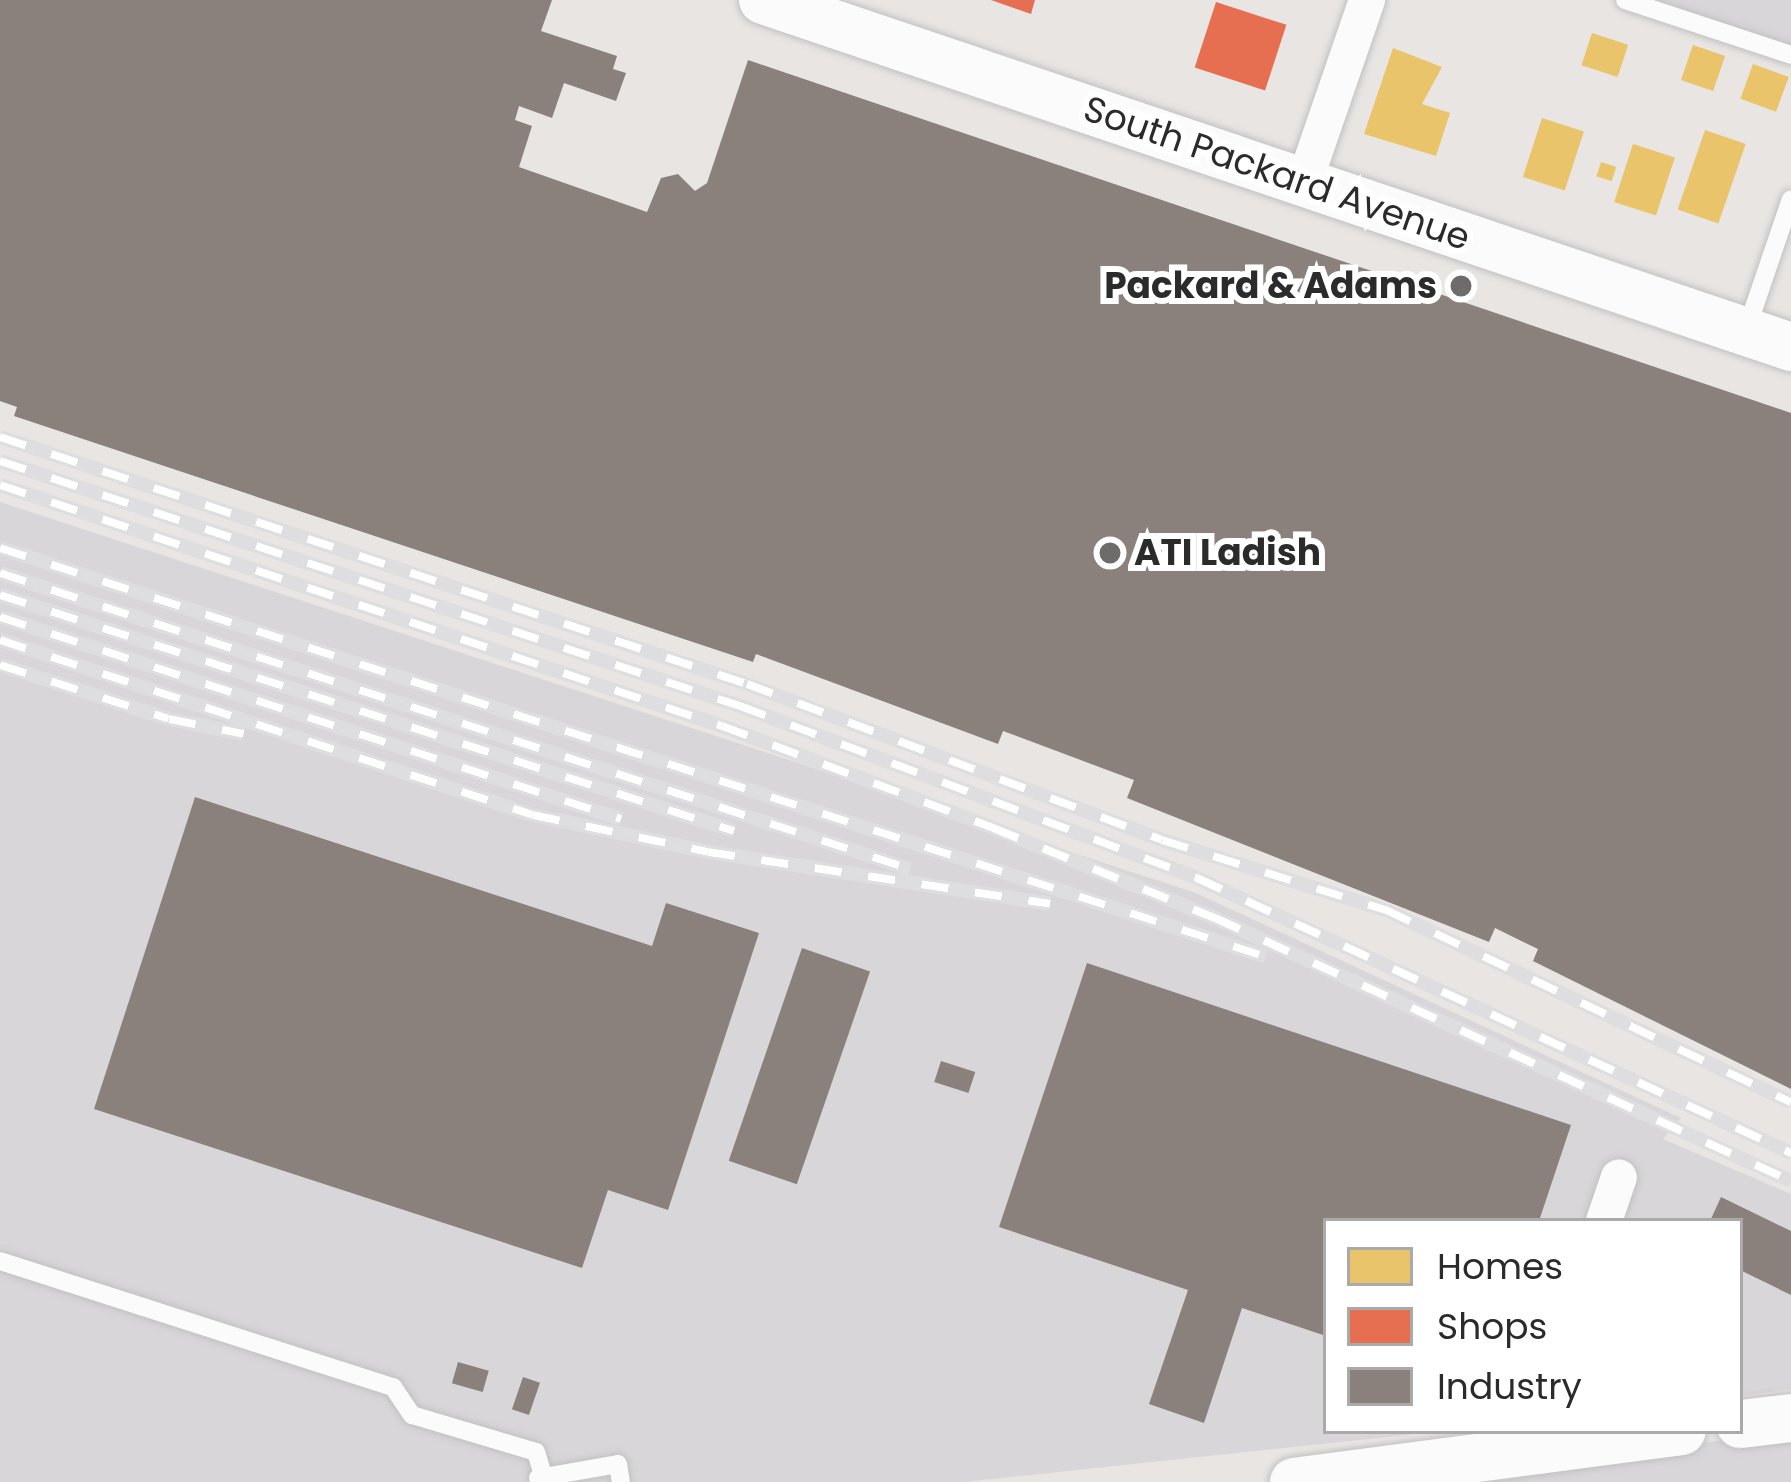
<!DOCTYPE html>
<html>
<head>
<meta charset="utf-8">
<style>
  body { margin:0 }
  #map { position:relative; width:1791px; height:1482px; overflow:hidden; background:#e8e5e2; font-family:Poppins,sans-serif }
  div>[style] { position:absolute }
  .industrial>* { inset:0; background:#d9d6d9 }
  .homes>* { inset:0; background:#e9c46a; transform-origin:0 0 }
  .shops>* { inset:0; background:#e76f51; transform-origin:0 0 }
  .industry>* { inset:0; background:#8a817c; transform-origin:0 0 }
  .roads { filter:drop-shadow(0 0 3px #c2c2c2) drop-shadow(0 0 3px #c2c2c2) }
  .service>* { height:18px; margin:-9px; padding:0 9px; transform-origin:9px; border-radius:9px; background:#fcfbfb }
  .minor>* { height:36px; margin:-18px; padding:0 18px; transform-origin:18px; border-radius:18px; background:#fcfbfb }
  .tertiary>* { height:48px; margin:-24px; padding:0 24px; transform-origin:24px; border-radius:24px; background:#fcfbfb }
  .rail>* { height:14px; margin-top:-7px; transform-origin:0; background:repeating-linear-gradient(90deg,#fff 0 27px,#dedddf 0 54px); box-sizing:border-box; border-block:3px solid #dedddf }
  .dots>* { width:33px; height:33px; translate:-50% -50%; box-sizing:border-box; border:6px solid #fff; border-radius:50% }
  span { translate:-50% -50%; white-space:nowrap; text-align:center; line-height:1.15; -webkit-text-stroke:12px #fff; paint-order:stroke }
  .street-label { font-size:36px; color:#2b2b2b }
  .poi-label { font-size:36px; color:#2b2b2b; font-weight:700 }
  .right { translate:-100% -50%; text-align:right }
  .left { translate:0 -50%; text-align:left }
  .legend { position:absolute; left:1323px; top:1218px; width:420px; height:216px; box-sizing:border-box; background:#fff; border:3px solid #aaa; margin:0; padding:15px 21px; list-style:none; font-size:36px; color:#2b2b2b }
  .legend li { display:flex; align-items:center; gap:24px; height:60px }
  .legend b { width:60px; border:3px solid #aaa }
</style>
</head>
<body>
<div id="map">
  <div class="industrial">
    <div style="clip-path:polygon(1625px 0,1791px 0,1791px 55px)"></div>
    <div style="clip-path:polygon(0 502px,1196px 893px,1681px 1118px,1663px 1139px,1791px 1194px,1791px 1389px,1740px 1396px,1740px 1221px,1326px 1221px,1326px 1431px,1445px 1431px,963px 1482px,0 1482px)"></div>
    <div style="clip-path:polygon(1791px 1431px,1791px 1482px,1414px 1482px)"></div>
  </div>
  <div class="homes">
    <div style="left:1592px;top:33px;width:38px;height:34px;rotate:18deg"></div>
    <div style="left:1693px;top:45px;width:34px;height:37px;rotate:19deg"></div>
    <div style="clip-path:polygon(1393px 48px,1442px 67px,1422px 104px,1450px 113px,1436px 156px,1364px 134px)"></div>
    <div style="left:1753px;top:64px;width:38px;height:37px;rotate:20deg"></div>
    <div style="left:1542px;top:118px;width:44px;height:62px;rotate:18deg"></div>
    <div style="left:1705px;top:130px;width:43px;height:84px;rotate:19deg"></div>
    <div style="left:1633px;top:144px;width:44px;height:61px;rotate:18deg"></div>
    <div style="left:1601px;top:162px;width:16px;height:15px;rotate:18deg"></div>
  </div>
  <div class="shops">
    <div style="clip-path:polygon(991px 0,1035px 0,1031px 14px)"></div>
    <div style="left:1216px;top:2px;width:74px;height:69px;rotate:18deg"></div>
  </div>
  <div class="industry">
    <div style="clip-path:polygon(0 0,552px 0,541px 31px,617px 56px,613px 69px,626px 73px,616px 101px,564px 83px,552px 118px,519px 106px,515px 120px,532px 126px,519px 167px,647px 212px,661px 178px,678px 174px,695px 191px,707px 183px,748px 60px,1791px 413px,1791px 1089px,1533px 961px,1538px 949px,1495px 928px,1489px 942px,1127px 798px,1134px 780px,1003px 731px,998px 744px,756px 654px,753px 662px,14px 416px,17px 407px,0 401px)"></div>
    <div style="clip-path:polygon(195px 797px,652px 946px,666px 903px,759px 933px,668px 1210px,608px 1190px,582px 1268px,94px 1109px)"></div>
    <div style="left:802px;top:948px;width:72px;height:225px;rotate:19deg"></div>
    <div style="clip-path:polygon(1087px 963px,1571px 1125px,1539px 1221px,1326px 1221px,1326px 1336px,1242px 1308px,1204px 1423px,1149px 1404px,1188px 1290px,999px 1227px)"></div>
    <div style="left:941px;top:1061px;width:36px;height:22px;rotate:18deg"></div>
    <div style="clip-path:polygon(1721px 1197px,1791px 1231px,1791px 1295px,1740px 1270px,1740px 1221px,1710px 1221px)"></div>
    <div style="left:458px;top:1362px;width:32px;height:22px;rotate:16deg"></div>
    <div style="left:523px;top:1377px;width:18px;height:34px;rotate:19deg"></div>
  </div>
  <div class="roads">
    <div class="service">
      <div style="left:1625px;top:0;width:175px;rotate:18.3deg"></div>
      <div style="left:1746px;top:331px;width:139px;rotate:-71.2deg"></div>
      <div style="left:0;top:1261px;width:413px;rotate:17.8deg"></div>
      <div style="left:393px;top:1387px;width:34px;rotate:56deg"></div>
      <div style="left:412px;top:1415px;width:129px;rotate:16.6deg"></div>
      <div style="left:536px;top:1452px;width:21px;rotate:73deg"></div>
      <div style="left:538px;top:1478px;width:81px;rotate:-9.9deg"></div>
      <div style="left:618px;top:1464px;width:18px;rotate:81deg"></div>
    </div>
    <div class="minor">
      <div style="left:1304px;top:183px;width:194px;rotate:-71deg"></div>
      <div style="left:1604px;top:1221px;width:46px;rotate:-71.2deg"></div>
    </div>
    <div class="tertiary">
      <div style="left:763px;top:0;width:1085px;rotate:18.65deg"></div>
      <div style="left:1740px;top:1424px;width:51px;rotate:-6.7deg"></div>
      <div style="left:1294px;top:1482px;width:391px;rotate:-7.5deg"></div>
    </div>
  </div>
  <div class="rail">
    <div style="left:0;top:437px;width:787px;rotate:18.3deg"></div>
    <div style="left:747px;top:684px;width:443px;rotate:20.6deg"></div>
    <div style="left:1162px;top:840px;width:235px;rotate:17.4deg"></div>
    <div style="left:1386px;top:910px;width:448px;rotate:25.4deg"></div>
    <div style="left:0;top:461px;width:780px;rotate:18.32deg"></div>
    <div style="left:740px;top:706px;width:488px;rotate:20.6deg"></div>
    <div style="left:1197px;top:878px;width:655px;rotate:24.84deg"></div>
    <div style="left:0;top:485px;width:761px;rotate:18.46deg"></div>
    <div style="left:722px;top:726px;width:290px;rotate:20.6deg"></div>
    <div style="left:993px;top:828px;width:240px;rotate:22.1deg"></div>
    <div style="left:1215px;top:918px;width:633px;rotate:24.54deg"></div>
    <div style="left:0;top:548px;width:1330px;rotate:17.9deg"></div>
    <div style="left:0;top:573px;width:957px;rotate:18.02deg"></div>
    <div style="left:0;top:595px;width:771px;rotate:17.82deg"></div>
    <div style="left:0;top:617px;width:653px;rotate:18.02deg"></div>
    <div style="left:0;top:640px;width:561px;rotate:18.18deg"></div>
    <div style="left:533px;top:815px;width:179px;rotate:11.9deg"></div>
    <div style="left:708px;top:852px;width:346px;rotate:8.6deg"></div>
    <div style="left:0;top:665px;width:177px;rotate:17.7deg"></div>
    <div style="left:169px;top:719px;width:76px;rotate:11.3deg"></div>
  </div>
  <div class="dots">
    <div style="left:1461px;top:286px;background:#6d6c6b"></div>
    <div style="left:1110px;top:553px;background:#6d6c6b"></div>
  </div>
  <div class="street-label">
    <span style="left:1277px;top:173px;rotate:19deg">South Packard Avenue</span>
  </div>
  <div class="poi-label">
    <span class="right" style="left:1437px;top:286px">Packard &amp; Adams</span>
    <span class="left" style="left:1134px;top:553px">ATI Ladish</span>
  </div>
  <ul class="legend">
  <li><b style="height:33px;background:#e9c46a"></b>Homes</li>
  <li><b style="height:33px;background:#e76f51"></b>Shops</li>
  <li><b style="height:33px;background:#8a817c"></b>Industry</li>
  </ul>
</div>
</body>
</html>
